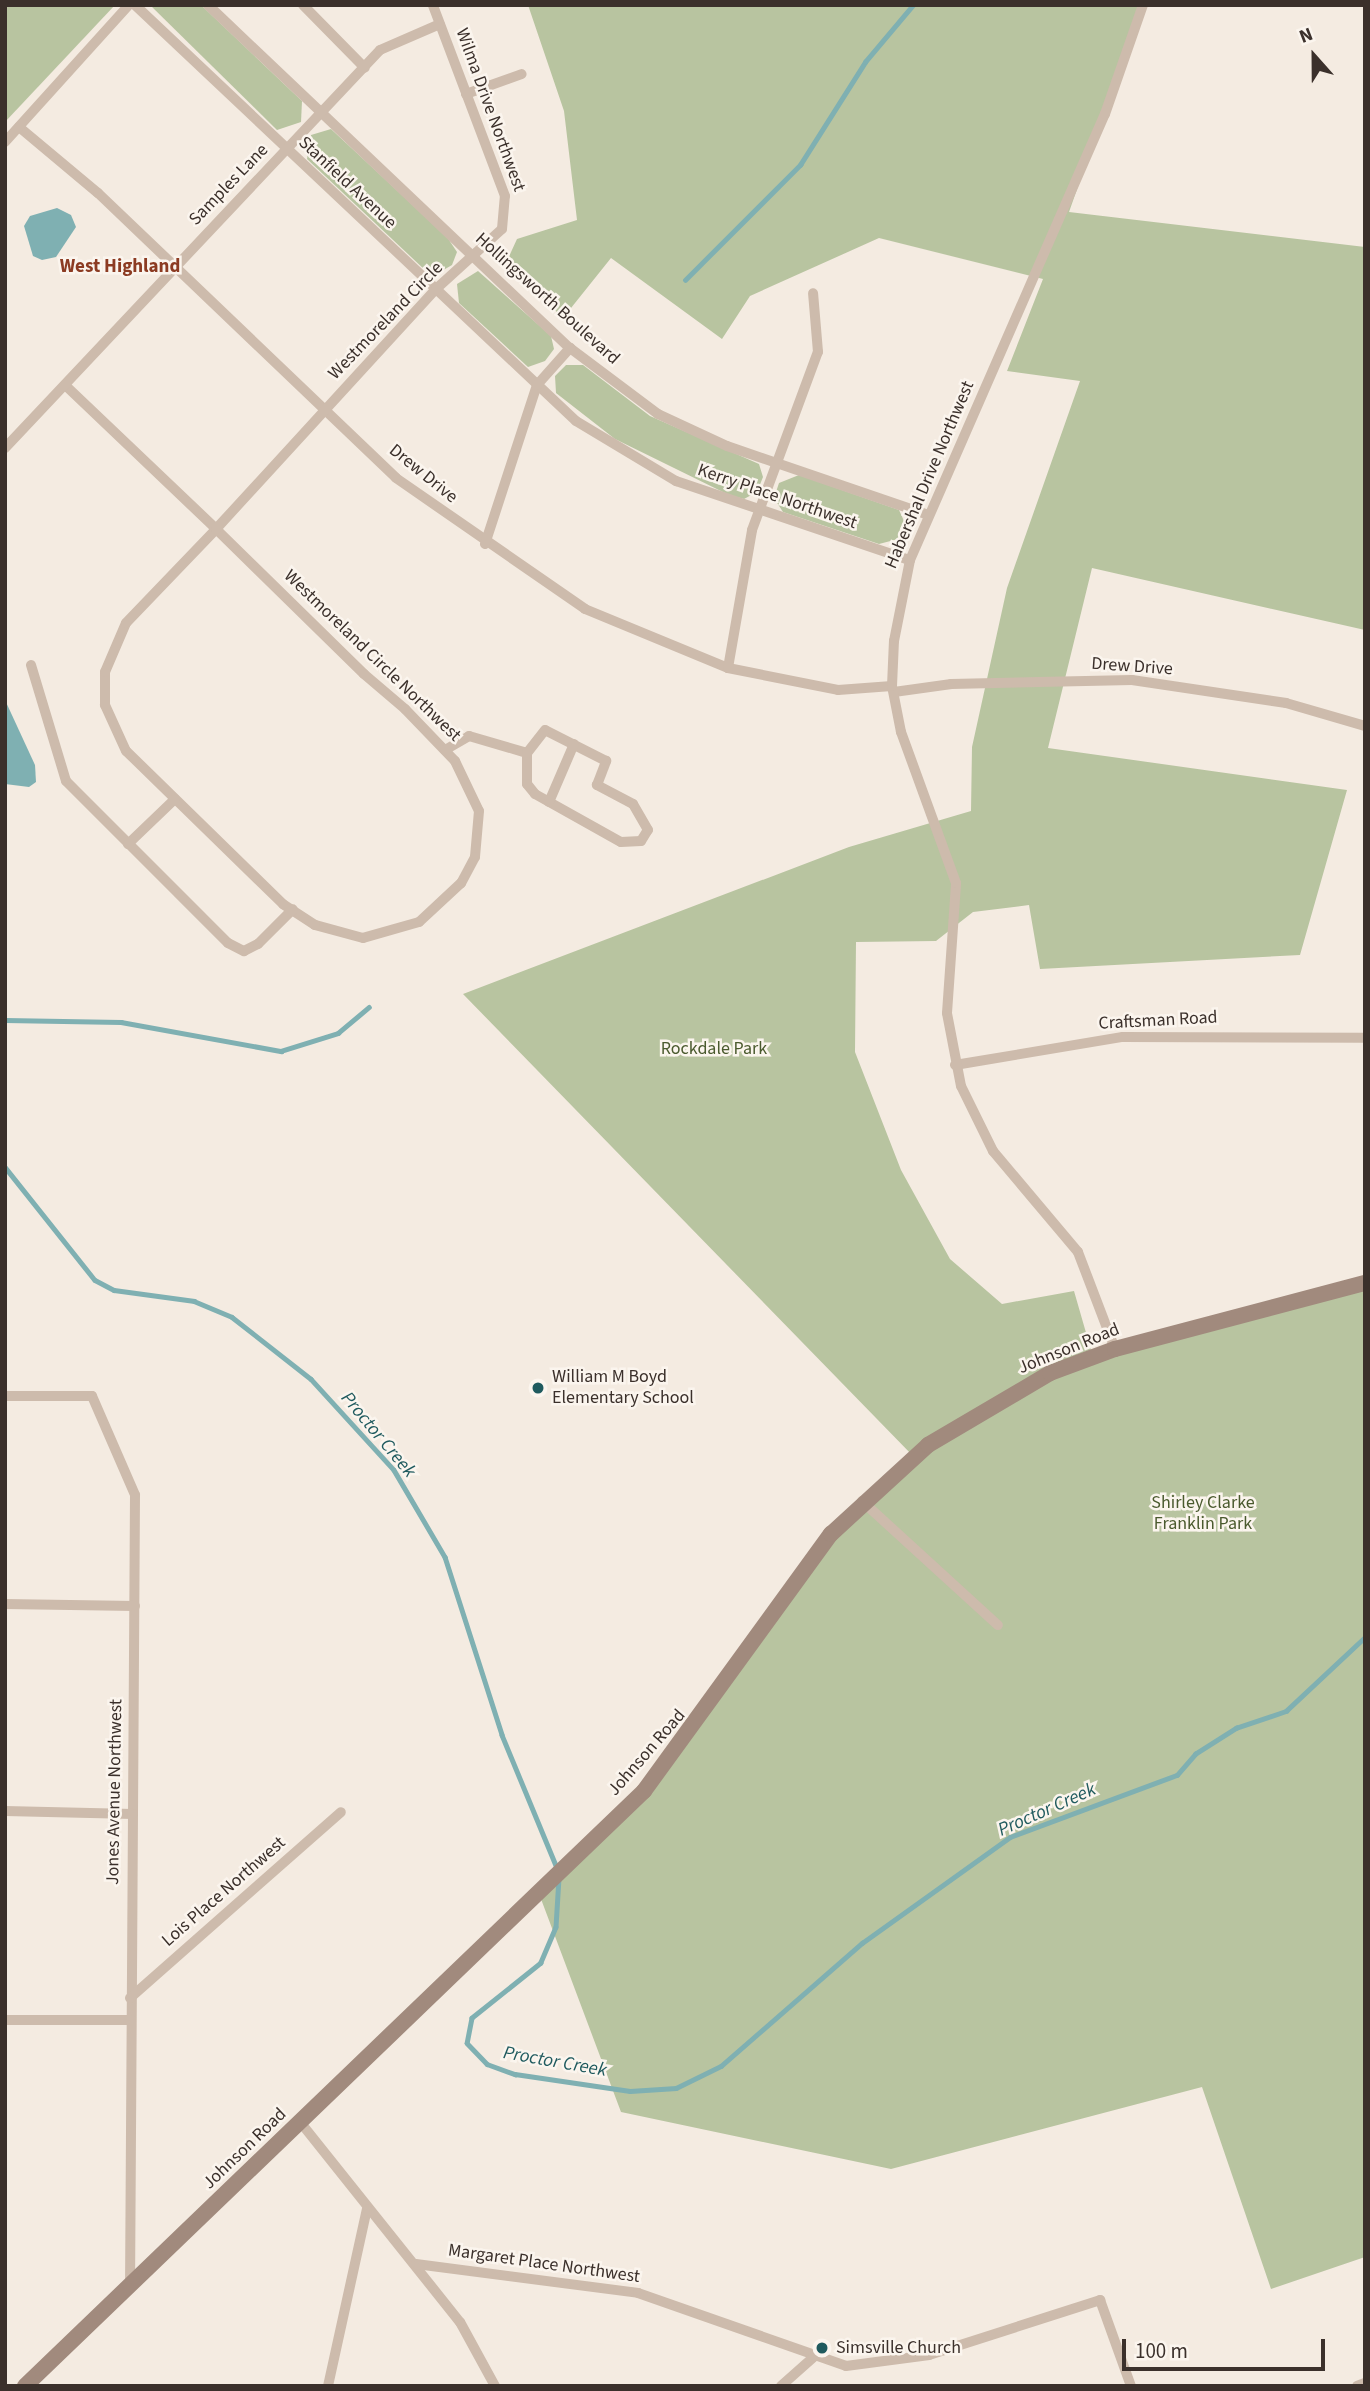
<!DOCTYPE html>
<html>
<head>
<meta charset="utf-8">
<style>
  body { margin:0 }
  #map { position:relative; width:1370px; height:2391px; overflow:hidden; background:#f4ebe1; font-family:"Source Sans 3",sans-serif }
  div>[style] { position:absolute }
  .green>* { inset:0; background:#b8c4a0 }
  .water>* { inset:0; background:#7fb0b2 }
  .stream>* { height:4.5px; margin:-2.25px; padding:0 2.25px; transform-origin:2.25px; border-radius:2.25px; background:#7fb0b2 }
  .street>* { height:10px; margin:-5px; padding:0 5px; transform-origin:5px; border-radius:5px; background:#cdbbac }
  .secondary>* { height:16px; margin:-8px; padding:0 8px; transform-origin:8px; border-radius:8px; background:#a18a7d }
  .dots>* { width:19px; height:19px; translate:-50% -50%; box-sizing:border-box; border:4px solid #fbf5ee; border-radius:50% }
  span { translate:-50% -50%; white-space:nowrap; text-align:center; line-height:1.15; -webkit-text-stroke:5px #fbf5ee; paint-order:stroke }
  .street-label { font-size:18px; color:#3b302b }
  .park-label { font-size:18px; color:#4a5a2e }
  .poi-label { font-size:18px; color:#3b302b }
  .left { translate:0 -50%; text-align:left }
  .neighbourhood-label { font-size:19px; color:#8c3b22; font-weight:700 }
  .water-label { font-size:19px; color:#1f5a5e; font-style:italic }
  .frame { position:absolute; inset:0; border:7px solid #3b302b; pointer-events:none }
  .north { position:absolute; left:1279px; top:21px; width:70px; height:70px; -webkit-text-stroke:5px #fbf5ee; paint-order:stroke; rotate:339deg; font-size:19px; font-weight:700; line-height:28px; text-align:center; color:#3b302b }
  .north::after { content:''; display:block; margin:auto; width:24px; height:32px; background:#3b302b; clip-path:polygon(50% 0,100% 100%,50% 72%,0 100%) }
  .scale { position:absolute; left:1122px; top:2339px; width:203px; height:32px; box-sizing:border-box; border:4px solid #3b302b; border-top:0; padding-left:9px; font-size:21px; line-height:24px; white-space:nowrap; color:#3b302b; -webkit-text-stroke:5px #fbf5ee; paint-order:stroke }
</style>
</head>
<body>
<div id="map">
  <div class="green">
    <div style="clip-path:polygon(5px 5px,115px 5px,5px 122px)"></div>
    <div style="clip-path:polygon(150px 5px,201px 5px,302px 101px,301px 122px,277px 130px)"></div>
    <div style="clip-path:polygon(528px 5px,1142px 5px,1069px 212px,1365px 247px,1365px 630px,1092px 568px,1048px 748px,1347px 790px,1300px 955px,1040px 969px,1029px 905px,973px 912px,936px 941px,856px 942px,855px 1052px,901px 1170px,950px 1259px,1002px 1304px,1074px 1291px,1093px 1357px,1365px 1288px,1365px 2257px,1271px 2289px,1202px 2087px,891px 2169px,621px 2112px,541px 1899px,610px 1831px,774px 1604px,914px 1457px,463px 994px,849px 847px,971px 811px,972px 747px,1007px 588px,1080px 381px,1007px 371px,1043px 279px,879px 238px,750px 296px,722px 339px,611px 258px,563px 318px,506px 263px,517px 239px,577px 220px,564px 111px)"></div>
    <div style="clip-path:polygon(331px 129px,447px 237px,457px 252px,452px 265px,435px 275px,426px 271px,307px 159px,311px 135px)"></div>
    <div style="clip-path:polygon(478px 271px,551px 336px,554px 349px,545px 361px,528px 367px,459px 303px,457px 284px)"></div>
    <div style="clip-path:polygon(566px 365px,583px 365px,650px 416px,759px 464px,763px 477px,757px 492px,744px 499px,729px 495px,615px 439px,556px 393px,555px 376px)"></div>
    <div style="clip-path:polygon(799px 475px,899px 510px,904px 521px,898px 539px,879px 544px,783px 512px,774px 498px,779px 483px)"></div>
  </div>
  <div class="water">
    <div style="clip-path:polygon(57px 208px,71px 215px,76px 227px,56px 257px,42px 260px,33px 256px,24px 226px,30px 216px)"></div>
    <div style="clip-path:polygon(5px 700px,35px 765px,36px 782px,29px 787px,5px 784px)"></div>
  </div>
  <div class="stream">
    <div style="left:685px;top:280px;width:163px;rotate:-45deg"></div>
    <div style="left:800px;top:165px;width:122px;rotate:-57.7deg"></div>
    <div style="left:865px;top:62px;width:75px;rotate:-49.9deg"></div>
    <div style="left:5px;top:1020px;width:116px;rotate:1deg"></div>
    <div style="left:121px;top:1022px;width:163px;rotate:10.3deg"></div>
    <div style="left:281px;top:1051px;width:60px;rotate:-17.5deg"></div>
    <div style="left:338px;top:1033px;width:40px;rotate:-40deg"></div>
    <div style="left:5px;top:1167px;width:144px;rotate:51.5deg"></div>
    <div style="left:95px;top:1280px;width:21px;rotate:28deg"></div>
    <div style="left:114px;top:1290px;width:81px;rotate:7.8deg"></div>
    <div style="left:194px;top:1301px;width:41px;rotate:22.8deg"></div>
    <div style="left:232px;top:1317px;width:100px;rotate:38.1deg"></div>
    <div style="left:311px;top:1379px;width:123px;rotate:47.6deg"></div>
    <div style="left:394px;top:1470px;width:101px;rotate:59.6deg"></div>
    <div style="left:445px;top:1557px;width:187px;rotate:72.2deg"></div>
    <div style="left:502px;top:1735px;width:146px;rotate:67.5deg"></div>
    <div style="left:559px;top:1878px;width:49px;rotate:93.5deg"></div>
    <div style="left:556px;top:1927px;width:39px;rotate:113deg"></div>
    <div style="left:541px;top:1963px;width:88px;rotate:141.4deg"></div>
    <div style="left:472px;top:2018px;width:25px;rotate:101deg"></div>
    <div style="left:467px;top:2043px;width:29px;rotate:46deg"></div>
    <div style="left:487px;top:2064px;width:30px;rotate:20deg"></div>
    <div style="left:515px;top:2074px;width:116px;rotate:8.4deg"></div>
    <div style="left:630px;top:2091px;width:46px;rotate:-3.7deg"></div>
    <div style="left:676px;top:2088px;width:50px;rotate:-26.1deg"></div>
    <div style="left:721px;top:2066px;width:187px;rotate:-41.1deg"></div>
    <div style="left:862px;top:1943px;width:182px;rotate:-35.6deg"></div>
    <div style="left:1010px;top:1837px;width:178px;rotate:-20.4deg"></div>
    <div style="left:1177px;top:1775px;width:28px;rotate:-49deg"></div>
    <div style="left:1195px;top:1754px;width:49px;rotate:-32.4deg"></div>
    <div style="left:1236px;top:1728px;width:53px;rotate:-18.8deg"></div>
    <div style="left:1286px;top:1711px;width:108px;rotate:-43.1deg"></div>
  </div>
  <div class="street">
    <div style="left:135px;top:5px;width:606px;rotate:43.33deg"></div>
    <div style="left:576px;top:421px;width:117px;rotate:31deg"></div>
    <div style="left:676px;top:481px;width:247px;rotate:18.7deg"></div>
    <div style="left:208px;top:5px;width:499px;rotate:43.5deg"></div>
    <div style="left:570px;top:348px;width:110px;rotate:36.9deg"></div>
    <div style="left:658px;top:414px;width:76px;rotate:24.9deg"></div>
    <div style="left:727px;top:446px;width:213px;rotate:18.9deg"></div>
    <div style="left:303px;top:5px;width:88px;rotate:45.5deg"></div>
    <div style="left:466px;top:94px;width:59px;rotate:-19.7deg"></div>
    <div style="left:19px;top:127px;width:103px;rotate:39.9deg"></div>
    <div style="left:98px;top:193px;width:412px;rotate:43.7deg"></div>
    <div style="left:396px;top:478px;width:230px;rotate:34.7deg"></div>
    <div style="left:585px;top:609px;width:155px;rotate:22.4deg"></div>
    <div style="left:728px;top:668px;width:112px;rotate:11.3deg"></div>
    <div style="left:838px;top:690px;width:54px;rotate:-4.2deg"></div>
    <div style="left:5px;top:142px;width:185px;rotate:-47.9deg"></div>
    <div style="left:65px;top:385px;width:209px;rotate:43.6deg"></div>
    <div style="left:216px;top:529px;width:207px;rotate:44.4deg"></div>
    <div style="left:364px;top:674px;width:54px;rotate:40.5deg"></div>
    <div style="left:405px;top:709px;width:72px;rotate:46.1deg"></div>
    <div style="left:455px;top:761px;width:55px;rotate:64.4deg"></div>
    <div style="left:479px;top:811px;width:46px;rotate:95deg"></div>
    <div style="left:475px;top:857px;width:30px;rotate:118deg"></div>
    <div style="left:461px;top:883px;width:57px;rotate:137.1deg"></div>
    <div style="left:419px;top:922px;width:58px;rotate:164.1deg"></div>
    <div style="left:363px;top:938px;width:50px;rotate:-164.8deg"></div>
    <div style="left:315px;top:925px;width:38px;rotate:-147deg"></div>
    <div style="left:283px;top:904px;width:219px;rotate:-135.7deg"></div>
    <div style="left:126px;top:751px;width:51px;rotate:-114.5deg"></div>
    <div style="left:105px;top:705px;width:33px;rotate:-90deg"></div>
    <div style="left:105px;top:672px;width:53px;rotate:-66.8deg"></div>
    <div style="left:126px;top:623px;width:130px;rotate:-46.2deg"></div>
    <div style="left:216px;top:529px;width:326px;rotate:-47.5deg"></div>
    <div style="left:436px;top:289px;width:89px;rotate:-42.3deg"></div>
    <div style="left:502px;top:229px;width:33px;rotate:-85deg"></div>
    <div style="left:505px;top:196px;width:204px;rotate:-110.7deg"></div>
    <div style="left:5px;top:448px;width:547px;rotate:-46.7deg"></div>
    <div style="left:380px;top:50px;width:65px;rotate:-23.4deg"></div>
    <div style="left:485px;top:544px;width:167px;rotate:-71.9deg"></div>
    <div style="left:537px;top:385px;width:50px;rotate:-48.3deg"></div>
    <div style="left:31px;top:665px;width:121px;rotate:73.2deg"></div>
    <div style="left:66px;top:781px;width:229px;rotate:45deg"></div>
    <div style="left:228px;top:943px;width:18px;rotate:27deg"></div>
    <div style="left:244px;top:951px;width:16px;rotate:-27deg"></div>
    <div style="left:258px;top:944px;width:49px;rotate:-45deg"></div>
    <div style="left:728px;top:668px;width:140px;rotate:-80.1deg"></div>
    <div style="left:752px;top:530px;width:190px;rotate:-69.7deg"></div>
    <div style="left:818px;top:352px;width:59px;rotate:-94.8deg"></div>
    <div style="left:894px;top:692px;width:58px;rotate:-8deg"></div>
    <div style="left:951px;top:684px;width:181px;rotate:-1.3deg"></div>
    <div style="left:1132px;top:680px;width:156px;rotate:8.5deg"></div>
    <div style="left:1286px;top:703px;width:82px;rotate:16.2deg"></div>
    <div style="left:445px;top:750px;width:28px;rotate:-30deg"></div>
    <div style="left:469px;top:736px;width:60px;rotate:16.3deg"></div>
    <div style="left:527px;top:753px;width:31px;rotate:90deg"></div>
    <div style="left:527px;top:784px;width:13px;rotate:51deg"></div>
    <div style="left:535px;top:794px;width:98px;rotate:29.2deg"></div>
    <div style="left:621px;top:842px;width:20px;rotate:-3deg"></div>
    <div style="left:641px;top:841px;width:13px;rotate:-58deg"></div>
    <div style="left:648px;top:830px;width:30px;rotate:-120deg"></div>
    <div style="left:633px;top:804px;width:41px;rotate:-152.2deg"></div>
    <div style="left:597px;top:785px;width:26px;rotate:-69deg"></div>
    <div style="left:606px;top:761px;width:68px;rotate:-153.1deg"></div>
    <div style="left:545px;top:730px;width:29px;rotate:128deg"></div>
    <div style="left:549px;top:802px;width:63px;rotate:-66.7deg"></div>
    <div style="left:128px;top:844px;width:65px;rotate:-43.8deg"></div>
    <div style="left:955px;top:1065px;width:170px;rotate:-9.5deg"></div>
    <div style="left:1123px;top:1037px;width:242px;rotate:0.2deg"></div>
    <div style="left:1115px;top:1349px;width:104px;rotate:-110.9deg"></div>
    <div style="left:1078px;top:1252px;width:132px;rotate:-130.1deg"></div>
    <div style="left:993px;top:1151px;width:72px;rotate:-116.2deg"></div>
    <div style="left:961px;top:1086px;width:74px;rotate:-100.9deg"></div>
    <div style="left:947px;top:1013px;width:130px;rotate:-86deg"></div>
    <div style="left:956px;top:883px;width:161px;rotate:-110deg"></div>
    <div style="left:901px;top:732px;width:47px;rotate:-101.1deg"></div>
    <div style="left:892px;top:686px;width:45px;rotate:-87.5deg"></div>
    <div style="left:894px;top:641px;width:83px;rotate:-78.8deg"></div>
    <div style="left:910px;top:560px;width:487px;rotate:-66.4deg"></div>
    <div style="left:1105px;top:114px;width:115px;rotate:-70.8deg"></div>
    <div style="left:5px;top:1396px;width:87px"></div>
    <div style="left:92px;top:1396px;width:108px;rotate:66.5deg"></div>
    <div style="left:135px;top:1495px;width:790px;rotate:90.36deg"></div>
    <div style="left:862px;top:1501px;width:184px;rotate:42.4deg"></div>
    <div style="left:5px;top:1604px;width:130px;rotate:0.9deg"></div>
    <div style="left:5px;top:1811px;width:128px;rotate:1.3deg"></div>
    <div style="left:130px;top:1998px;width:281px;rotate:-41.4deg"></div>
    <div style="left:5px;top:2020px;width:125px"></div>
    <div style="left:301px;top:2123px;width:255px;rotate:51.4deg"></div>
    <div style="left:460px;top:2322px;width:73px;rotate:61.3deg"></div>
    <div style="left:416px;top:2264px;width:224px;rotate:7.4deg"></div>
    <div style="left:638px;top:2293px;width:220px;rotate:19.3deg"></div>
    <div style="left:846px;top:2366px;width:84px;rotate:-7.5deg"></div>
    <div style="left:929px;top:2355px;width:180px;rotate:-17.8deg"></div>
    <div style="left:1100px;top:2300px;width:91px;rotate:70.2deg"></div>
    <div style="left:328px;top:2386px;width:181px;rotate:-77.6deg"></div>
    <div style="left:781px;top:2386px;width:47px;rotate:-41.5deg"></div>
    <div style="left:1357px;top:2386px;width:9px;rotate:-21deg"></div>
  </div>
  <div class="secondary">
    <div style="left:25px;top:2386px;width:859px;rotate:-43.87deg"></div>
    <div style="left:644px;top:1791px;width:318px;rotate:-54deg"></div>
    <div style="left:831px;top:1534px;width:132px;rotate:-42.5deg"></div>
    <div style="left:928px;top:1445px;width:142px;rotate:-30.5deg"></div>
    <div style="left:1050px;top:1373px;width:69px;rotate:-20.3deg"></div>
    <div style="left:1115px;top:1349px;width:259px;rotate:-14.8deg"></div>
  </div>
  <div class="dots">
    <div style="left:538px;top:1388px;background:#1f5a5e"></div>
    <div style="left:822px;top:2348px;background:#1f5a5e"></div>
  </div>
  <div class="street-label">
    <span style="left:490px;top:110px;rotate:70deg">Wilma Drive Northwest</span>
    <span style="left:347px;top:183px;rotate:43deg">Stanfield Avenue</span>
    <span style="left:229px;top:185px;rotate:-46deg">Samples Lane</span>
    <span style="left:547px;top:299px;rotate:42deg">Hollingsworth Boulevard</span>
    <span style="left:386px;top:321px;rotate:-46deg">Westmoreland Circle</span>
    <span style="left:423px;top:474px;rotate:39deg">Drew Drive</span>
    <span style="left:930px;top:475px;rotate:-67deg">Habershal Drive Northwest</span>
    <span style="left:777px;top:497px;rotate:19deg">Kerry Place Northwest</span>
    <span style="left:372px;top:656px;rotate:44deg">Westmoreland Circle Northwest</span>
    <span style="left:1132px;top:667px;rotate:4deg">Drew Drive</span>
    <span style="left:1158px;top:1021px;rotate:-3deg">Craftsman Road</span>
    <span style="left:1069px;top:1349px;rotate:-22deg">Johnson Road</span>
    <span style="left:647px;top:1753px;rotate:-49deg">Johnson Road</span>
    <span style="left:115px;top:1792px;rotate:-89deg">Jones Avenue Northwest</span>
    <span style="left:224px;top:1892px;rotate:-41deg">Lois Place Northwest</span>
    <span style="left:245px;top:2149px;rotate:-44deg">Johnson Road</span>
    <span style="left:544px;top:2264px;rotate:8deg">Margaret Place Northwest</span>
  </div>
  <div class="park-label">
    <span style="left:714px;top:1049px">Rockdale Park</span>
    <span style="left:1203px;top:1514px">Shirley Clarke<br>Franklin Park</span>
  </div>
  <div class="poi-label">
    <span class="left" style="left:552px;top:1388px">William M Boyd<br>Elementary School</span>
    <span class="left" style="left:836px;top:2348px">Simsville Church</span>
  </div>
  <div class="neighbourhood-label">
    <span style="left:120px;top:267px">West Highland</span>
  </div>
  <div class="water-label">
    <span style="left:378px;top:1435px;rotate:50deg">Proctor Creek</span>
    <span style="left:1047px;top:1810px;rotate:-24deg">Proctor Creek</span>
    <span style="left:555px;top:2062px;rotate:10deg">Proctor Creek</span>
  </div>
  <div class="frame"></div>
  <div class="north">N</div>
  <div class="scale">100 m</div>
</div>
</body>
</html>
